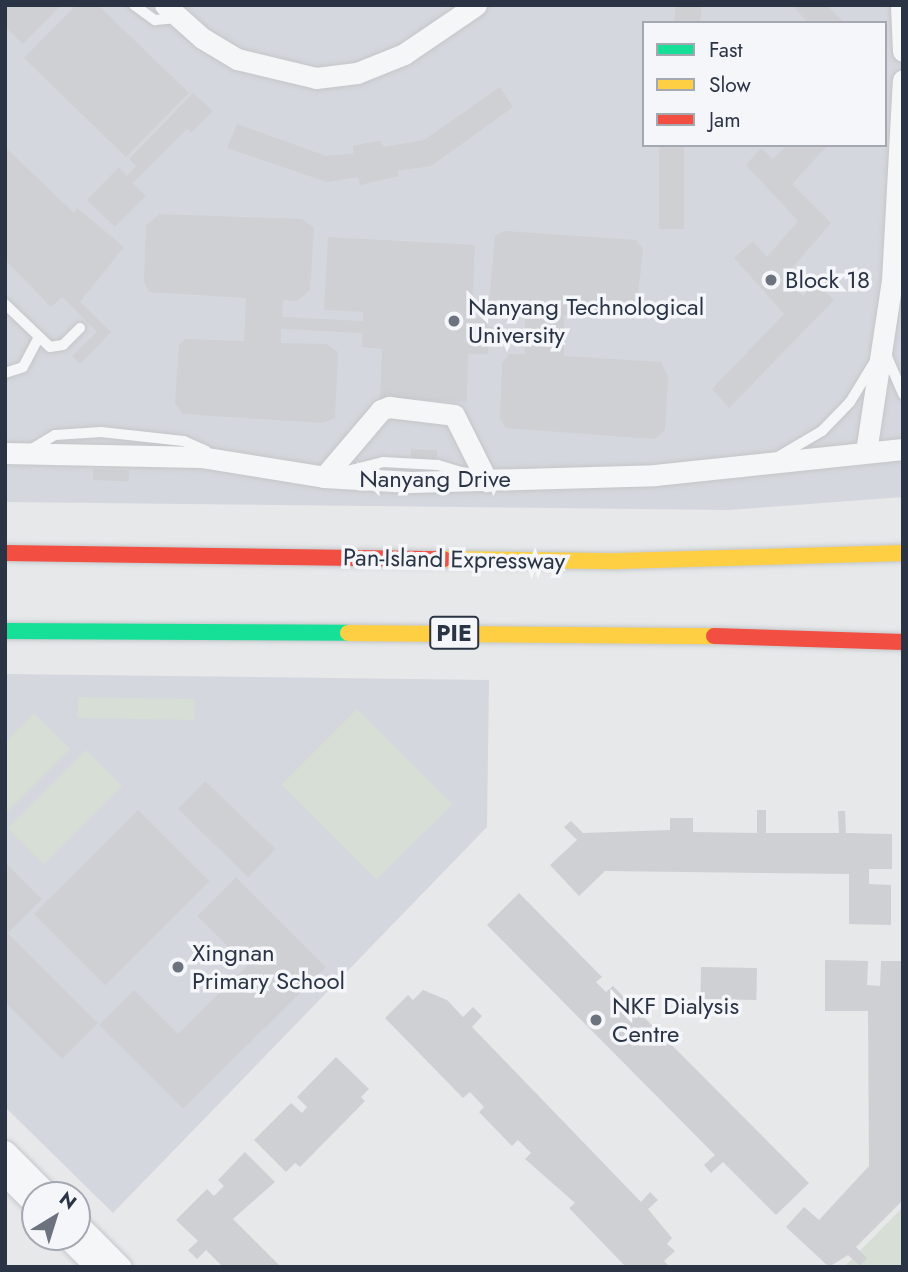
<!DOCTYPE html>
<html>
<head>
<meta charset="utf-8">
<style>
  body { margin:0 }
  #map { position:relative; width:908px; height:1272px; overflow:hidden; background:#e6e8ea; font-family:Jost,sans-serif }
  div>[style] { position:absolute }
  .built>* { inset:0; background:#d4d7dd }
  .green>* { inset:0; background:#d6ded6; transform-origin:0 0 }
  .building>* { inset:0; background:#ced0d3; transform-origin:0 0 }
  .roads { filter:drop-shadow(0 0 2px #c4c6c8) drop-shadow(0 0 2px #c4c6c8) }
  .lane>* { height:10px; margin:-5px; padding:0 5px; transform-origin:5px; border-radius:5px; background:#f5f6f7 }
  .street>* { height:21px; margin:-10.5px; padding:0 10.5px; transform-origin:10.5px; border-radius:10.5px; background:#f5f6f7 }
  .fast>* { height:16px; margin:-8px; padding:0 8px; transform-origin:8px; border-radius:8px; background:#16e098 }
  .slow>* { height:16px; margin:-8px; padding:0 8px; transform-origin:8px; border-radius:8px; background:#ffcf43 }
  .jam>* { height:16px; margin:-8px; padding:0 8px; transform-origin:8px; border-radius:8px; background:#f24e42 }
  .dots>* { width:19px; height:19px; translate:-50% -50%; box-sizing:border-box; border:4px solid #f4f6f9; border-radius:50% }
  span { translate:-50% -50%; white-space:nowrap; text-align:center; line-height:1.15; -webkit-text-stroke:7px #f4f6f9; paint-order:stroke }
  .shield-label span { padding:2px 5px; background:#f4f6f9; border:2px solid; border-radius:5px; -webkit-text-stroke-width:0 }
  .shield-label { font-size:23px; color:#2b3445; font-weight:700 }
  .poi-label { font-size:24px; color:#2b3445 }
  .left { translate:0 -50%; text-align:left }
  .street-label { font-size:24px; color:#2b3445 }
  .frame { position:absolute; inset:0; border:7px solid #2b3445; pointer-events:none }
  .legend { position:absolute; left:642px; top:21px; width:245px; height:126px; box-sizing:border-box; background:#f4f6f9; border:2px solid #a4a8b1; margin:0; padding:9px 12px; list-style:none; font-size:21px; color:#2b3445 }
  .legend li { display:flex; align-items:center; gap:14px; height:35px }
  .legend b { width:35px; border:2px solid #a4a8b1 }
  .north { position:absolute; left:21px; top:1181px; width:70px; height:70px; box-sizing:border-box; background:#f4f6f9; border:2px solid #a4a8b1; border-radius:50%; rotate:38deg; font-size:19px; font-weight:700; line-height:28px; text-align:center; color:#2b3445 }
  .north::after { content:''; display:block; margin:auto; width:24px; height:32px; background:#6c737f; clip-path:polygon(50% 0,100% 100%,50% 72%,0 100%) }
</style>
</head>
<body>
<div id="map">
  <div class="built">
    <div style="clip-path:polygon(evenodd,5px 5px,903px 5px,903px 497px,729px 510px,5px 502px,5px 5px,644px 23px,885px 23px,885px 145px,644px 145px,644px 23px)"></div>
    <div style="clip-path:polygon(5px 674px,489px 680px,487px 827px,113px 1213px,5px 1107px)"></div>
  </div>
  <div class="green">
    <div style="left:78px;top:697px;width:117px;height:21px;rotate:1deg"></div>
    <div style="left:357px;top:709px;width:135px;height:107px;rotate:45deg"></div>
    <div style="clip-path:polygon(34px 713px,70px 749px,5px 814px,5px 742px)"></div>
    <div style="left:86px;top:750px;width:51px;height:111px;rotate:45deg"></div>
    <div style="clip-path:polygon(903px 1207px,903px 1267px,844px 1267px)"></div>
  </div>
  <div class="building">
    <div style="clip-path:polygon(5px 5px,61px 5px,23px 44px,5px 27px)"></div>
    <div style="clip-path:polygon(76px 5px,98px 5px,189px 93px,126px 157px,24px 58px)"></div>
    <div style="clip-path:polygon(676px 5px,702px 5px,700px 23px,674px 23px)"></div>
    <div style="clip-path:polygon(792px 5px,827px 5px,844px 23px,808px 23px)"></div>
    <div style="clip-path:polygon(500px 87px,513px 107px,431px 166px,397px 171px,399px 176px,360px 185px,358px 177px,327px 182px,227px 148px,237px 124px,326px 156px,353px 154px,353px 146px,371px 142px,381px 141px,383px 147px,424px 140px)"></div>
    <div style="clip-path:polygon(193px 93px,213px 111px,191px 133px,187px 129px,133px 183px,146px 196px,115px 227px,87px 200px,119px 167px,127px 176px,136px 166px,129px 159px)"></div>
    <div style="left:659px;top:145px;width:25px;height:84px"></div>
    <div style="clip-path:polygon(787px 145px,828px 145px,792px 184px,831px 223px,785px 276px,803px 296px,815px 283px,834px 300px,729px 408px,712px 389px,784px 314px,734px 258px,753px 241px,767px 257px,798px 221px,746px 165px,761px 148px,773px 159px)"></div>
    <div style="clip-path:polygon(5px 147px,74px 213px,77px 208px,124px 247px,80px 302px,111px 332px,80px 364px,72px 356px,97px 332px,62px 297px,51px 307px,5px 260px)"></div>
    <div style="clip-path:polygon(160px 214px,302px 219px,314px 228px,310px 290px,297px 301px,283px 300px,282px 317px,363px 321px,363px 312px,324px 310px,328px 237px,475px 245px,472px 317px,489px 319px,489px 327px,525px 330px,525px 313px,499px 311px,489px 303px,495px 236px,505px 231px,636px 240px,643px 249px,636px 315px,564px 315px,564px 356px,661px 362px,668px 377px,665px 430px,655px 439px,506px 428px,500px 419px,502px 363px,509px 354px,525px 354px,524px 341px,489px 339px,488px 354px,468px 354px,467px 402px,380px 398px,382px 349px,362px 347px,362px 333px,281px 329px,281px 343px,326px 344px,338px 352px,335px 418px,323px 423px,183px 414px,175px 403px,179px 345px,185px 339px,244px 341px,246px 298px,149px 292px,144px 282px,146px 225px)"></div>
    <div style="left:411px;top:449px;width:26px;height:10px;rotate:2deg"></div>
    <div style="left:93px;top:469px;width:36px;height:11px;rotate:2deg"></div>
    <div style="left:205px;top:781px;width:98px;height:39px;rotate:44deg"></div>
    <div style="left:138px;top:810px;width:101px;height:147px;rotate:45deg"></div>
    <div style="clip-path:polygon(757px 810px,766px 810px,766px 833px,839px 833px,838px 811px,845px 811px,846px 833px,892px 834px,892px 869px,869px 869px,869px 884px,891px 885px,891px 925px,849px 924px,849px 874px,605px 871px,579px 896px,550px 865px,577px 840px,564px 827px,571px 821px,583px 833px,670px 830px,670px 818px,693px 818px,693px 832px,757px 833px)"></div>
    <div style="clip-path:polygon(5px 862px,42px 899px,8px 933px,98px 1023px,62px 1059px,5px 1002px)"></div>
    <div style="clip-path:polygon(236px 877px,326px 967px,183px 1109px,99px 1025px,134px 990px,178px 1034px,247px 966px,197px 916px)"></div>
    <div style="clip-path:polygon(519px 893px,602px 977px,596px 982px,606px 992px,613px 986px,809px 1183px,776px 1215px,723px 1162px,711px 1173px,704px 1165px,715px 1155px,487px 925px)"></div>
    <div style="clip-path:polygon(825px 960px,868px 961px,867px 985px,880px 986px,881px 961px,903px 961px,903px 1200px,856px 1247px,867px 1258px,860px 1266px,848px 1255px,829px 1267px,786px 1227px,804px 1207px,819px 1220px,869px 1166px,868px 1011px,825px 1011px)"></div>
    <div style="left:701px;top:967px;width:56px;height:32px;rotate:1deg"></div>
    <div style="clip-path:polygon(423px 990px,447px 1000px,463px 1017px,473px 1007px,482px 1016px,472px 1027px,641px 1202px,650px 1192px,658px 1200px,648px 1209px,672px 1238px,667px 1244px,675px 1251px,664px 1261px,670px 1267px,626px 1267px,569px 1208px,575px 1203px,525px 1159px,531px 1153px,518px 1140px,512px 1146px,479px 1112px,484px 1107px,470px 1092px,463px 1098px,385px 1018px,408px 995px,413px 1000px)"></div>
    <div style="clip-path:polygon(336px 1057px,369px 1089px,361px 1097px,365px 1101px,300px 1167px,295px 1163px,286px 1172px,254px 1140px,291px 1103px,302px 1113px,307px 1107px,297px 1097px)"></div>
    <div style="clip-path:polygon(245px 1152px,275px 1182px,233px 1219px,281px 1267px,223px 1267px,206px 1250px,197px 1259px,188px 1250px,198px 1241px,176px 1220px,207px 1189px,214px 1196px,224px 1186px,218px 1180px)"></div>
  </div>
  <div class="roads">
    <div class="lane">
      <div style="left:134px;top:5px;width:26px;rotate:36deg"></div>
      <div style="left:155px;top:20px;width:23px;rotate:-5deg"></div>
      <div style="left:5px;top:304px;width:62px;rotate:43.7deg"></div>
      <div style="left:50px;top:347px;width:13px;rotate:-9deg"></div>
      <div style="left:63px;top:345px;width:24px;rotate:-45deg"></div>
      <div style="left:885px;top:352px;width:46px;rotate:66.8deg"></div>
      <div style="left:5px;top:373px;width:19px;rotate:-18deg"></div>
      <div style="left:23px;top:367px;width:32px;rotate:-62deg"></div>
      <div style="left:30px;top:450px;width:29px;rotate:-31deg"></div>
      <div style="left:55px;top:435px;width:46px;rotate:-3.7deg"></div>
      <div style="left:101px;top:432px;width:83px;rotate:6.2deg"></div>
      <div style="left:184px;top:441px;width:24px;rotate:24deg"></div>
      <div style="left:776px;top:458px;width:53px;rotate:-30.4deg"></div>
      <div style="left:822px;top:431px;width:40px;rotate:-46deg"></div>
      <div style="left:850px;top:402px;width:48px;rotate:-58.6deg"></div>
      <div style="left:343px;top:472px;width:41px;rotate:-14deg"></div>
      <div style="left:383px;top:462px;width:55px;rotate:3.1deg"></div>
      <div style="left:438px;top:465px;width:31px;rotate:17deg"></div>
    </div>
    <div class="street">
      <div style="left:165px;top:5px;width:50px;rotate:41.7deg"></div>
      <div style="left:202px;top:38px;width:41px;rotate:31deg"></div>
      <div style="left:237px;top:59px;width:81px;rotate:13.5deg"></div>
      <div style="left:316px;top:78px;width:41px;rotate:-7deg"></div>
      <div style="left:357px;top:73px;width:51px;rotate:-22deg"></div>
      <div style="left:404px;top:54px;width:87px;rotate:-34.2deg"></div>
      <div style="left:901px;top:5px;width:46px;rotate:87.5deg"></div>
      <div style="left:866px;top:452px;width:173px;rotate:-81.4deg"></div>
      <div style="left:892px;top:281px;width:201px;rotate:-86.9deg"></div>
      <div style="left:5px;top:453px;width:196px;rotate:1.2deg"></div>
      <div style="left:201px;top:457px;width:125px;rotate:9.2deg"></div>
      <div style="left:324px;top:477px;width:87px;rotate:3.3deg"></div>
      <div style="left:411px;top:482px;width:244px;rotate:-1.6deg"></div>
      <div style="left:655px;top:475px;width:249px;rotate:-6deg"></div>
      <div style="left:324px;top:477px;width:88px;rotate:-49.6deg"></div>
      <div style="left:381px;top:410px;width:9px;rotate:-21deg"></div>
      <div style="left:389px;top:407px;width:65px;rotate:7deg"></div>
      <div style="left:454px;top:415px;width:74px;rotate:63.4deg"></div>
      <div style="left:5px;top:1151px;width:62px;rotate:45deg"></div>
      <div style="left:5px;top:1175px;width:42px;rotate:45deg"></div>
      <div style="left:77px;top:1223px;width:62px;rotate:45deg"></div>
      <div style="left:66px;top:1237px;width:42px;rotate:45deg"></div>
    </div>
    <div class="fast">
      <div style="left:5px;top:631px;width:343px;rotate:0.3deg"></div>
    </div>
    <div class="slow">
      <div style="left:444px;top:559px;width:175px;rotate:0.7deg"></div>
      <div style="left:619px;top:561px;width:284px;rotate:-1.6deg"></div>
      <div style="left:348px;top:633px;width:366px;rotate:0.5deg"></div>
    </div>
    <div class="jam">
      <div style="left:5px;top:553px;width:439px;rotate:0.8deg"></div>
      <div style="left:714px;top:636px;width:189px;rotate:1.8deg"></div>
    </div>
  </div>
  <div class="dots">
    <div style="left:771px;top:280px;background:#6c737f"></div>
    <div style="left:454px;top:321px;background:#6c737f"></div>
    <div style="left:178px;top:967px;background:#6c737f"></div>
    <div style="left:596px;top:1020px;background:#6c737f"></div>
  </div>
  <div class="shield-label">
    <span style="left:454px;top:633px">PIE</span>
  </div>
  <div class="poi-label">
    <span class="left" style="left:785px;top:280px">Block 18</span>
    <span class="left" style="left:468px;top:321px">Nanyang Technological<br>University</span>
    <span class="left" style="left:192px;top:967px">Xingnan<br>Primary School</span>
    <span class="left" style="left:612px;top:1020px">NKF Dialysis<br>Centre</span>
  </div>
  <div class="street-label">
    <span style="left:435px;top:479px">Nanyang Drive</span>
    <span style="left:454px;top:559px;rotate:1deg">Pan-Island Expressway</span>
  </div>
  <div class="frame"></div>
  <ul class="legend">
  <li><b style="height:9px;background:#16e098"></b>Fast</li>
  <li><b style="height:9px;background:#ffcf43"></b>Slow</li>
  <li><b style="height:9px;background:#f24e42"></b>Jam</li>
  </ul>
  <div class="north">N</div>
</div>
</body>
</html>
